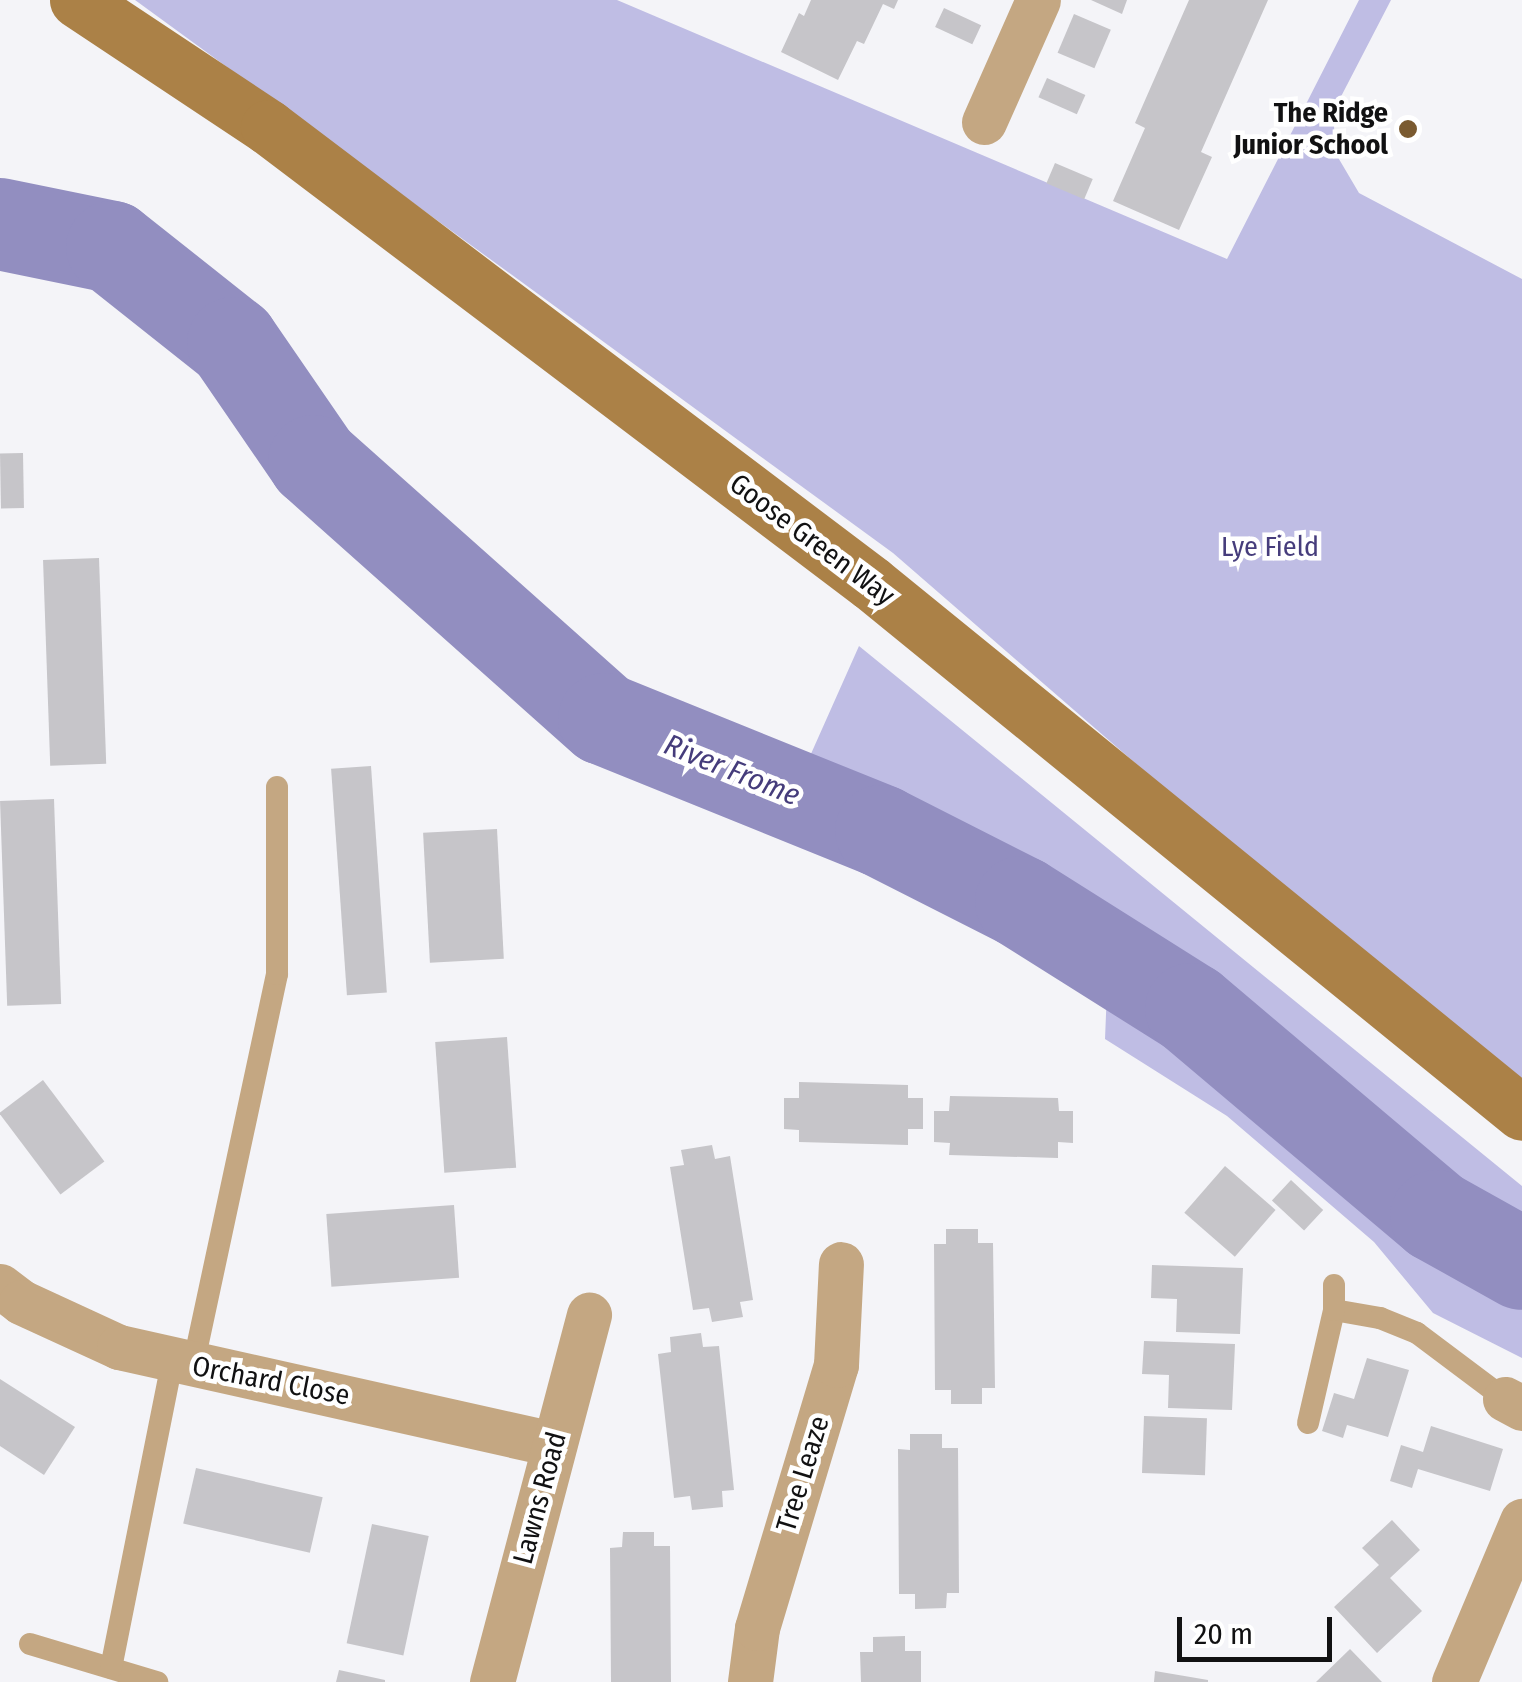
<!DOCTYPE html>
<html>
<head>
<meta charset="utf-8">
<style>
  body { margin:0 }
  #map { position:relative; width:1522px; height:1682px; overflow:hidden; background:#f4f4f8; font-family:"Fira Sans Condensed",sans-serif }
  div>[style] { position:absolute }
  .green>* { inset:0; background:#bfbde4 }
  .river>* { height:92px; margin:-46px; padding:0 46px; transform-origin:46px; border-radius:46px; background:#928ec0 }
  .building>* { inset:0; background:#c6c5c9; transform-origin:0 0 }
  .lane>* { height:22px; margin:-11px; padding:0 11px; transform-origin:11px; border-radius:11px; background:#c4a782 }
  .street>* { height:45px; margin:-22.5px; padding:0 22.5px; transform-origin:22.5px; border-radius:22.5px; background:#c4a782 }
  .secondary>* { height:55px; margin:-27.5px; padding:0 27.5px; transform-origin:27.5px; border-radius:27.5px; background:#ab8147 }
  .dots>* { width:28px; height:28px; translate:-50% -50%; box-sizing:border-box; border:5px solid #fff; border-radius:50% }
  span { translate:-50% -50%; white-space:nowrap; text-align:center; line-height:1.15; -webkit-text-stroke:9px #fff; paint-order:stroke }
  .poi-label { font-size:28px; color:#111112; font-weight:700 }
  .right { translate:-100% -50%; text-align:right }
  .street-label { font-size:28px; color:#111112 }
  .park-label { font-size:28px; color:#463d7c }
  .water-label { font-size:30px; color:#453c7b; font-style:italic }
  .scale { position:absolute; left:1177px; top:1617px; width:155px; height:45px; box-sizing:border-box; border:5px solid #111112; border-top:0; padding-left:12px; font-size:30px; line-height:35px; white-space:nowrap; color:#111112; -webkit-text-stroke:8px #fff; paint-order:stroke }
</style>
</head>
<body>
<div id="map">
  <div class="green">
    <div style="clip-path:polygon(135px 0,617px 0,1227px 259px,1359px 0,1391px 0,1333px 112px,1336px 154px,1359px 193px,1522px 279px,1522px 1081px,1149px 775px,893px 553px)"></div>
    <div style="clip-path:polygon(859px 646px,1522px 1186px,1522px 1358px,1433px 1313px,1374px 1242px,1227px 1116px,1105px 1039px,1109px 941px,936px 836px,802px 774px)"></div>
  </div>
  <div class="river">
    <div style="left:0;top:224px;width:114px;rotate:11.6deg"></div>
    <div style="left:112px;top:247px;width:154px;rotate:38.4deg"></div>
    <div style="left:233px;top:343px;width:143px;rotate:55.5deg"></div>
    <div style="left:314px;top:461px;width:388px;rotate:41.7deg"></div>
    <div style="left:604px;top:719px;width:299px;rotate:22deg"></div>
    <div style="left:881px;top:831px;width:157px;rotate:26.9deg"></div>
    <div style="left:1021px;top:902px;width:201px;rotate:32.2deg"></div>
    <div style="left:1191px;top:1009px;width:321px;rotate:40.2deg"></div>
    <div style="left:1436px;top:1216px;width:98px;rotate:29.2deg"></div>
  </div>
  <div class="building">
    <div style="clip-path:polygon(811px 0,898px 0,894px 9px,883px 4px,864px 44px,857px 41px,838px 80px,781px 52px,799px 13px,804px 16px)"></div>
    <div style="clip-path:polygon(1091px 0,1127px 0,1122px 14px)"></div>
    <div style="clip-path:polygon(1189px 0,1268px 0,1201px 152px,1212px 157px,1179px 230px,1113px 201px,1145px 128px,1135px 123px)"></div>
    <div style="left:944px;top:8px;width:41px;height:21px;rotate:25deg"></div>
    <div style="left:1074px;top:14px;width:40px;height:42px;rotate:23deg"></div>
    <div style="left:1047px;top:78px;width:42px;height:21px;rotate:24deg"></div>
    <div style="left:1055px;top:163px;width:41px;height:22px;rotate:23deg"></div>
    <div style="left:23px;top:453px;width:55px;height:23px;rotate:89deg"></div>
    <div style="left:99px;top:558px;width:206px;height:56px;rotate:88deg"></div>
    <div style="left:371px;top:766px;width:227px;height:40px;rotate:86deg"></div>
    <div style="left:54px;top:799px;width:205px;height:54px;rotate:88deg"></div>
    <div style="left:497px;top:829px;width:130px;height:74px;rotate:87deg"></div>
    <div style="left:507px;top:1037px;width:131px;height:72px;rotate:86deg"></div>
    <div style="left:43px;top:1080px;width:102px;height:55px;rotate:53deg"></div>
    <div style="clip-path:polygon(799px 1082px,908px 1085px,908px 1098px,923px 1098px,923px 1129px,908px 1129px,908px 1145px,799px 1142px,799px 1130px,784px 1129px,784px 1098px,799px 1098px)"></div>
    <div style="clip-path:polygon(950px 1096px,1058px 1098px,1059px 1111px,1073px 1111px,1073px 1143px,1058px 1142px,1058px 1158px,949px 1155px,950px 1143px,934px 1142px,934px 1111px,949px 1111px)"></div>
    <div style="clip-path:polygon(712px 1145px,715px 1159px,730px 1156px,753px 1300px,740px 1302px,743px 1317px,712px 1322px,709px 1308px,693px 1310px,670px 1167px,684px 1165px,681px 1150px)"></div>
    <div style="left:1225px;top:1166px;width:67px;height:62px;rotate:41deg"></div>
    <div style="left:1291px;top:1180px;width:44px;height:28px;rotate:43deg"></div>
    <div style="left:454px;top:1205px;width:73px;height:128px;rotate:86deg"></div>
    <div style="clip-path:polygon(946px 1229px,978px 1229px,978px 1243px,993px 1243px,995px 1388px,982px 1388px,982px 1404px,951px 1404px,951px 1390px,935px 1390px,934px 1244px,946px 1244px)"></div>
    <div style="clip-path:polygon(1152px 1265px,1243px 1268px,1240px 1334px,1176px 1332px,1177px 1299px,1151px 1298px)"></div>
    <div style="clip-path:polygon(701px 1333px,703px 1347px,719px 1346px,734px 1490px,722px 1491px,723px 1507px,692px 1510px,690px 1496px,674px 1498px,658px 1354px,671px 1352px,670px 1337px)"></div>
    <div style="clip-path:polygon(1144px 1341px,1235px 1344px,1232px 1410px,1168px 1408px,1169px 1375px,1142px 1374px)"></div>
    <div style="clip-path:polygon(1367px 1358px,1409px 1370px,1388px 1437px,1347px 1425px,1343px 1438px,1322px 1431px,1334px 1393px,1354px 1399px)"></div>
    <div style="clip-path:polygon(0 1379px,75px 1427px,44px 1475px,0 1446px)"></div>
    <div style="left:1144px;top:1416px;width:63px;height:57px;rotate:2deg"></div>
    <div style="clip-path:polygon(1431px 1426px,1503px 1449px,1490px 1491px,1418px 1469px,1412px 1488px,1390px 1481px,1401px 1445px,1423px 1452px)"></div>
    <div style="clip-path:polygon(910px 1434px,942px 1434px,942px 1448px,958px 1448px,959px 1593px,947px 1593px,946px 1608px,915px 1609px,915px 1594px,899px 1594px,898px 1449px,910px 1450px)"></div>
    <div style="left:196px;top:1468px;width:130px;height:57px;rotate:13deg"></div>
    <div style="clip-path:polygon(1392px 1520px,1420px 1550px,1390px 1578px,1422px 1611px,1377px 1653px,1334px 1607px,1379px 1565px,1362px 1548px)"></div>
    <div style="left:372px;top:1524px;width:58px;height:122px;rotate:12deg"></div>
    <div style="clip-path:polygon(623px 1532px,654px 1532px,654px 1546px,670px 1546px,671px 1682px,611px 1682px,610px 1548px,622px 1547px)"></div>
    <div style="clip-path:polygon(905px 1636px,905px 1651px,921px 1651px,921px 1682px,861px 1682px,860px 1652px,873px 1652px,873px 1637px)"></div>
    <div style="clip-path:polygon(1350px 1649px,1382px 1682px,1316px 1682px)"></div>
    <div style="clip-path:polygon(339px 1670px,385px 1680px,385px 1682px,336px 1682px)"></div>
    <div style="clip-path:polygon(1155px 1671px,1208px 1680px,1208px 1682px,1154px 1682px)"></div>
  </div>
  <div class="lane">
    <div style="left:1334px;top:1310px;width:47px;rotate:9.9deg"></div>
    <div style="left:1380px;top:1318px;width:40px;rotate:22deg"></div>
    <div style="left:1417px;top:1333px;width:110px;rotate:36.9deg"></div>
    <div style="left:193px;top:1366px;width:401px;rotate:-77.9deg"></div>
    <div style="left:277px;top:974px;width:187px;rotate:-90deg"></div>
    <div style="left:1308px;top:1423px;width:116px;rotate:-77deg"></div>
    <div style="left:1334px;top:1310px;width:25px;rotate:-90deg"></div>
    <div style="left:30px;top:1644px;width:133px;rotate:16.7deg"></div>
    <div style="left:111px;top:1668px;width:312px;rotate:-78.7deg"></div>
  </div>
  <div class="street">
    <div style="left:984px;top:122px;width:133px;rotate:-66.1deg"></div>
    <div style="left:0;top:1286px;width:26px;rotate:37deg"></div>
    <div style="left:21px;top:1302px;width:108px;rotate:24.7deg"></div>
    <div style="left:119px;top:1347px;width:446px;rotate:12.6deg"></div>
    <div style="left:1505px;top:1399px;width:19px;rotate:28deg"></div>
    <div style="left:492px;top:1682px;width:380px;rotate:-75.2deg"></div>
    <div style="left:750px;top:1682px;width:54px;rotate:-82.6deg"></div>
    <div style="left:757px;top:1628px;width:275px;rotate:-73.3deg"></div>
    <div style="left:836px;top:1365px;width:101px;rotate:-87.2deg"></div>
    <div style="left:1454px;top:1682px;width:175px;rotate:-67.1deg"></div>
  </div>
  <div class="secondary">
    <div style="left:77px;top:0;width:229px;rotate:33.6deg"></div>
    <div style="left:268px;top:127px;width:756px;rotate:37.1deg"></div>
    <div style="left:871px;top:583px;width:839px;rotate:39.15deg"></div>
  </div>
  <div class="dots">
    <div style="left:1408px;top:129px;background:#7a5a30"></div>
  </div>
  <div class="poi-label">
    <span class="right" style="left:1388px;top:129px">The Ridge<br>Junior School</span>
  </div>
  <div class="street-label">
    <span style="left:812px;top:540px;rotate:37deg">Goose Green Way</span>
    <span style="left:271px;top:1381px;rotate:11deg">Orchard Close</span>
    <span style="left:803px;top:1474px;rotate:-73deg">Tree Leaze</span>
    <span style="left:540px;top:1498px;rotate:-75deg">Lawns Road</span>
  </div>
  <div class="park-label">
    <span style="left:1270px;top:547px">Lye Field</span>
  </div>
  <div class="water-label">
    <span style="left:732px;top:770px;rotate:22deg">River Frome</span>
  </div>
  <div class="scale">20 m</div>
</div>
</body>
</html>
